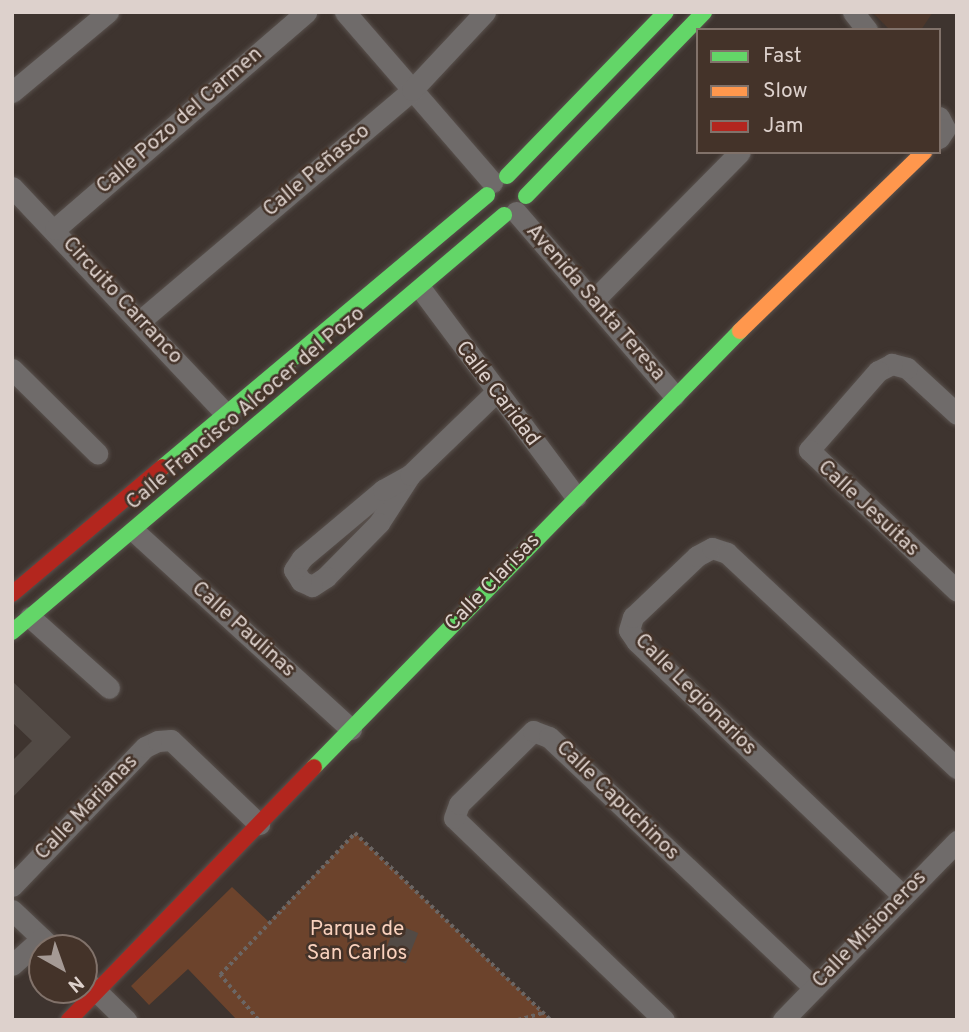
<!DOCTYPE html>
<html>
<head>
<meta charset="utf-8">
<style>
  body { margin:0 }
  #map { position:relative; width:969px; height:1032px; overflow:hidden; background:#3e342f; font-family:Overpass,sans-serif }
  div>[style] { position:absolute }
  .built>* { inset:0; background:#4d372b }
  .green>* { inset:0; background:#6c432c }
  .building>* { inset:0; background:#524a45; transform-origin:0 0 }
  .path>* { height:3.5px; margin-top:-1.75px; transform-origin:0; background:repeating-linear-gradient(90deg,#6b6664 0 3.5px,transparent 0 7px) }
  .roads { filter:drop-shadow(0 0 2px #59514d) drop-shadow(0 0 2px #59514d) }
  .street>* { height:21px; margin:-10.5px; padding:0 10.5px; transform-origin:10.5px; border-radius:10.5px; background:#6f6b6a }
  .fast>* { height:16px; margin:-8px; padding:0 8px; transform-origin:8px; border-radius:8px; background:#63d668 }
  .slow>* { height:16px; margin:-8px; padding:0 8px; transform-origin:8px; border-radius:8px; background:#ff974d }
  .jam>* { height:16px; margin:-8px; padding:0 8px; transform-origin:8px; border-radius:8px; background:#b3261e }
  span { translate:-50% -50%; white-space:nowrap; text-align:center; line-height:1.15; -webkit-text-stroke:5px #443329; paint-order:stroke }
  .street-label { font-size:21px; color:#ddd1cc }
  .park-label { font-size:21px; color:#f9d1bd }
  .frame { position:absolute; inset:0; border:14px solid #ddd1cc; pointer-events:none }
  .legend { position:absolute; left:696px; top:28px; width:245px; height:126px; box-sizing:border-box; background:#443329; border:2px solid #81726a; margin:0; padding:9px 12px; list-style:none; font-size:21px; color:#ddd1cc }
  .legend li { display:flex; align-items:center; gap:14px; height:35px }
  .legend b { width:35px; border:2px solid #81726a }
  .north { position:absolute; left:28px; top:934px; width:70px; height:70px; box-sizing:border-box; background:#443329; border:2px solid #81726a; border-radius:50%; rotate:140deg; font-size:19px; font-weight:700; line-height:28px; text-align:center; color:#ddd1cc }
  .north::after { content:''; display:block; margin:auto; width:24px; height:32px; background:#a59a95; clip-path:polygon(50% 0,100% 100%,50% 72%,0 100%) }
</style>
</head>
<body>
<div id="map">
  <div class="built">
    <div style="clip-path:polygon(872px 12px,933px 12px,921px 30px,890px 30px)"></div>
  </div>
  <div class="green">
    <div style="clip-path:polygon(355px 833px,551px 1020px,237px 1020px,188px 969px,149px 1005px,131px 986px,232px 887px,269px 922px)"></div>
  </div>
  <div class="building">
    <div style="clip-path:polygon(12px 681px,71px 737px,12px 798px,12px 761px,32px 741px,12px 722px)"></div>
    <div style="left:396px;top:924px;width:24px;height:33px;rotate:22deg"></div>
  </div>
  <div class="path">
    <div style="left:258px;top:1020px;width:59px;rotate:-130.2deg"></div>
    <div style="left:220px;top:975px;width:196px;rotate:-46.4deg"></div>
    <div style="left:355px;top:833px;width:271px;rotate:43.7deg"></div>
    <div style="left:518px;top:1020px;width:26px;rotate:-16deg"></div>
  </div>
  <div class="roads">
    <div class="street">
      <div style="left:345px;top:12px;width:225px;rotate:49.1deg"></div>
      <div style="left:853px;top:12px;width:23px;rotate:52deg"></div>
      <div style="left:12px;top:92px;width:125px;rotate:-39.8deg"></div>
      <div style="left:939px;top:117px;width:13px;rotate:63deg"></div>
      <div style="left:945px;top:129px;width:11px;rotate:124deg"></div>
      <div style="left:12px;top:187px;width:316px;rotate:46.7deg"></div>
      <div style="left:516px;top:212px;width:242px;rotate:49.2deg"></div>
      <div style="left:55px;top:229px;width:332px;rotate:-40.8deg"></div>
      <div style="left:421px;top:289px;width:259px;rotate:53.3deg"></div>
      <div style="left:595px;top:299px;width:206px;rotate:-45.4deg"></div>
      <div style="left:140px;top:321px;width:357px;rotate:-40.3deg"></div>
      <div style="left:412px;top:90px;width:107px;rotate:-46.9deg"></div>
      <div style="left:12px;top:369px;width:120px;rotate:44.7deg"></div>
      <div style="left:957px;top:414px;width:68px;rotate:-137.4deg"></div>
      <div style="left:907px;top:368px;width:16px;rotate:-165deg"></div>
      <div style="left:892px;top:364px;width:16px;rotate:153deg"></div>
      <div style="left:878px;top:371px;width:105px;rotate:131.1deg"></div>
      <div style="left:809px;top:450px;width:204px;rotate:43.6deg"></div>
      <div style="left:410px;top:475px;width:57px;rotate:122.9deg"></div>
      <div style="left:379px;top:523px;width:76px;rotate:134.5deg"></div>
      <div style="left:326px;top:577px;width:17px;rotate:147deg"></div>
      <div style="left:312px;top:586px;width:12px;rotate:-156deg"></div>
      <div style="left:301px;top:581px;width:13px;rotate:-122deg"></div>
      <div style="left:294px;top:570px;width:14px;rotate:-56deg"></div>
      <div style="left:302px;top:558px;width:106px;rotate:-40deg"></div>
      <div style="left:383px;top:490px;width:31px;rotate:-29deg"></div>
      <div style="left:410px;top:475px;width:117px;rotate:-44deg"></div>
      <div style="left:134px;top:531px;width:294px;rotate:42.4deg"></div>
      <div style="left:30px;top:617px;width:106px;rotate:41.9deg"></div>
      <div style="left:12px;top:886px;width:192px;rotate:-46.3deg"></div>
      <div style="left:145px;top:747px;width:14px;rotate:-25deg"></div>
      <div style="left:158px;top:741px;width:13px;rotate:-4deg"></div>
      <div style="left:171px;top:740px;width:122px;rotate:43.7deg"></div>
      <div style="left:903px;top:896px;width:368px;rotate:-136.3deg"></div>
      <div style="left:637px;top:642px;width:14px;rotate:-124deg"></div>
      <div style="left:629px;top:630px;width:14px;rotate:-73deg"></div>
      <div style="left:633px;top:617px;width:88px;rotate:-43.6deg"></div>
      <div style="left:697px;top:556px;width:17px;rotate:-28deg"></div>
      <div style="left:712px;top:548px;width:16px;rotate:18deg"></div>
      <div style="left:727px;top:553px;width:315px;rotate:43.1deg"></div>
      <div style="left:12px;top:910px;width:55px;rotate:43.5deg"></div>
      <div style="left:12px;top:965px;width:40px;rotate:-42deg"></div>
      <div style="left:84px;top:979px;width:59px;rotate:44.3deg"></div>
      <div style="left:664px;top:1020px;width:291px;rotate:-136.1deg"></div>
      <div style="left:454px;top:818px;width:15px;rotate:-70deg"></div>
      <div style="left:459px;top:804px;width:104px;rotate:-44.6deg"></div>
      <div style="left:533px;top:731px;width:17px;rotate:21deg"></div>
      <div style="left:549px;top:737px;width:365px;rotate:43.4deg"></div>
      <div style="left:783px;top:1020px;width:250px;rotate:-45.8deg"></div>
    </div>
    <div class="fast">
      <div style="left:507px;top:176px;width:228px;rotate:-45.9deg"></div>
      <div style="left:526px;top:196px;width:256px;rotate:-45.9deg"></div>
      <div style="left:163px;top:467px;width:423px;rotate:-40deg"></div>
      <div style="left:12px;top:632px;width:645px;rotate:-40.28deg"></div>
      <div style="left:314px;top:767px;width:610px;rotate:-45.66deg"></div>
    </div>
    <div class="slow">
      <div style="left:740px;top:331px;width:257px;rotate:-44.2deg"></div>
    </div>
    <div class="jam">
      <div style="left:12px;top:594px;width:197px;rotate:-40.1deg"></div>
      <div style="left:69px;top:1020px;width:352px;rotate:-45.9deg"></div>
    </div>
  </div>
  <div class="street-label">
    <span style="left:180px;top:121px;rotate:-41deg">Calle Pozo del Carmen</span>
    <span style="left:317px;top:171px;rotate:-40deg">Calle Peñasco</span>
    <span style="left:122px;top:301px;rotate:47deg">Circuito Carranco</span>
    <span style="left:595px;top:303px;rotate:49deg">Avenida Santa Teresa</span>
    <span style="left:497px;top:394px;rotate:53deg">Calle Caridad</span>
    <span style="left:246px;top:409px;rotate:-40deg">Calle Francisco Alcocer del Pozo</span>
    <span style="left:868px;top:509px;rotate:43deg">Calle Jesuitas</span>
    <span style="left:493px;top:583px;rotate:-46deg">Calle Clarisas</span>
    <span style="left:243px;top:630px;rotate:42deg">Calle Paulinas</span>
    <span style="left:695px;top:695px;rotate:45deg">Calle Legionarios</span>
    <span style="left:617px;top:801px;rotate:44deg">Calle Capuchinos</span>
    <span style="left:87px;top:808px;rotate:-46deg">Calle Marianas</span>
    <span style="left:870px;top:930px;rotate:-46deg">Calle Misioneros</span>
  </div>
  <div class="park-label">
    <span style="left:357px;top:942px">Parque de<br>San Carlos</span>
  </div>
  <div class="frame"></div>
  <ul class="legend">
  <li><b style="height:9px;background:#63d668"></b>Fast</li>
  <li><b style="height:9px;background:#ff974d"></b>Slow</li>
  <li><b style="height:9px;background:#b3261e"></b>Jam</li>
  </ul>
  <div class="north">N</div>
</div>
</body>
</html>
